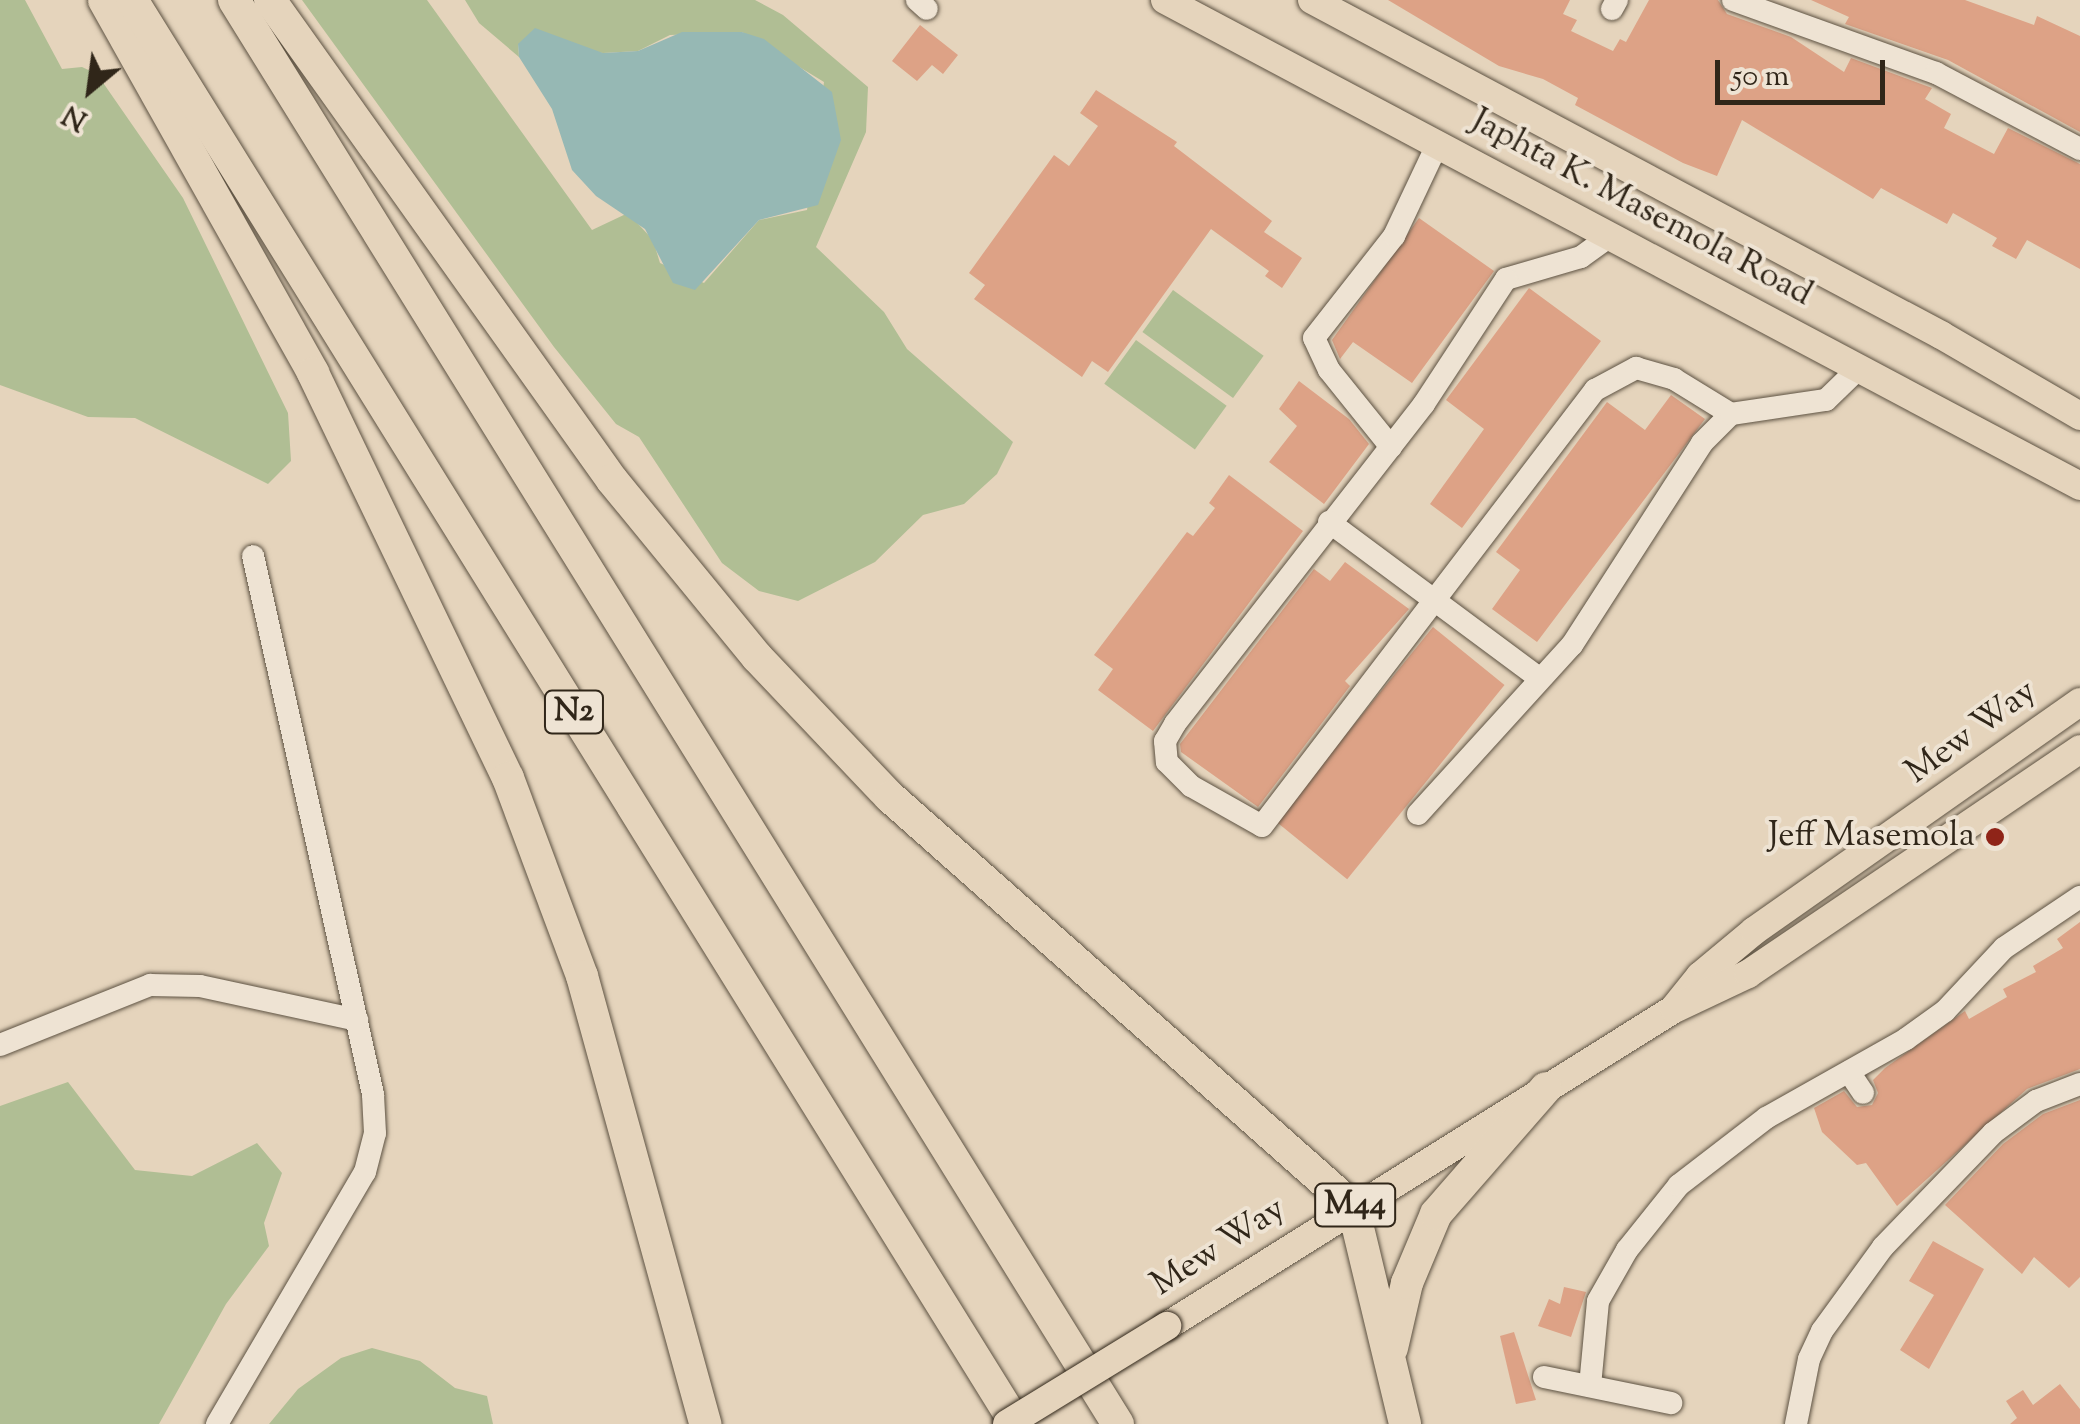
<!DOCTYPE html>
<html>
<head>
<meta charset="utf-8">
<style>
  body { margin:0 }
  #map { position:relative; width:2080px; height:1424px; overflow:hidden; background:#e5d4bc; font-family:"Sorts Mill Goudy",serif }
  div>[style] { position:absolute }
  .green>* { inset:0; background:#b0be94; transform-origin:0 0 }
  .water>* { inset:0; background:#96b8b4 }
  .building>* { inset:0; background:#dda286; transform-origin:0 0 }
  .roads { filter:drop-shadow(0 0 2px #5d5242) drop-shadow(0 0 2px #5d5242) }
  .minor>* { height:22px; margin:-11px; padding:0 11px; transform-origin:11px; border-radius:11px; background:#eee3d3 }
  .major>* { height:28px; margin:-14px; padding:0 14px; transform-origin:14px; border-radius:14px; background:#e5d4bc }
  .highway>* { height:32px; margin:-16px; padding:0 16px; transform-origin:16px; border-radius:16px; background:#e5d4bc }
  .bridges { filter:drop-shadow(0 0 2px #302619) drop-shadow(0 0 2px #302619) }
  .major-bridge>* { height:28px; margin:-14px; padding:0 14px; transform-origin:14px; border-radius:14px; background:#e5d4bc }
  .dots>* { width:28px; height:28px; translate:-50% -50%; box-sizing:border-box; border:5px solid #eee3d3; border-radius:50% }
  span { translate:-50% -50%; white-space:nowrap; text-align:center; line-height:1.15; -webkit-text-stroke:8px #eee3d3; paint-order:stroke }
  .shield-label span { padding:2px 8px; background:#eee3d3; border:2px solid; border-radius:8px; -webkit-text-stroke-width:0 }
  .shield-label { font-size:32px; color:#302619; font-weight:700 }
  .street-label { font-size:35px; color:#302619 }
  .poi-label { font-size:35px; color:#302619 }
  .right { translate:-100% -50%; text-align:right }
  .north { position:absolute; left:40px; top:40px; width:100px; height:100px; -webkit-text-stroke:8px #eee3d3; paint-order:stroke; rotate:209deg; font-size:28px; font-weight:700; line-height:40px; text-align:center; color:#302619 }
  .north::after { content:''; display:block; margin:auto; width:35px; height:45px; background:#302619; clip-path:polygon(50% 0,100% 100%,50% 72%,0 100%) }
  .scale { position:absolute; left:1715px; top:60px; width:170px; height:45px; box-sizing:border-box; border:5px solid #302619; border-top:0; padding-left:12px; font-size:30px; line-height:35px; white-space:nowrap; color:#302619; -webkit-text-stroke:8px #eee3d3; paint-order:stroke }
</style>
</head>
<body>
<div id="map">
  <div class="green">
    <div style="clip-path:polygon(0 0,25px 0,62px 69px,82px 67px,97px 74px,183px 198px,288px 413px,291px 461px,268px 484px,135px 418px,88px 417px,0 385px)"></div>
    <div style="clip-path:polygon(302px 0,427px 0,592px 230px,628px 213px,653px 240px,660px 263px,704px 283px,759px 220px,807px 210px,824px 82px,742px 32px,670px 35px,638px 51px,603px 53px,518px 44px,519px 57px,479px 23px,465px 0,755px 0,783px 15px,868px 87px,866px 132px,816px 247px,884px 312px,907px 349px,1013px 442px,997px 474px,964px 504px,923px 515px,875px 562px,798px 601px,759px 591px,722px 563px,639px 437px,616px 424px,554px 347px)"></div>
    <div style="left:1173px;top:290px;width:112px;height:52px;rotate:36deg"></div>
    <div style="left:1136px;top:340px;width:112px;height:54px;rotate:36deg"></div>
    <div style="clip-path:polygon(68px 1082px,135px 1170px,192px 1176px,257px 1143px,282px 1173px,264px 1223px,269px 1246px,226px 1304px,159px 1424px,0 1424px,0 1106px)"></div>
    <div style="clip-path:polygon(372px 1348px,420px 1361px,455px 1388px,487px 1396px,493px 1424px,269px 1424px,298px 1389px,341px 1358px)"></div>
  </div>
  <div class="water">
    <div style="clip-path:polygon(535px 28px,603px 53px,638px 51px,682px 32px,742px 32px,764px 39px,832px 92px,841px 140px,818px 205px,759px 220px,695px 290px,673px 283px,645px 229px,596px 196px,572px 170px,552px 109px,519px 57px,518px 44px)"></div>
  </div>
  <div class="building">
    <div style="clip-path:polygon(1388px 0,1570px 0,1563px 14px,1577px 20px,1571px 31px,1613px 51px,1620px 39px,1626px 42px,1649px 0,1718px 0,1727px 14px,1791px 37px,1844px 72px,1851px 58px,1932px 88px,1925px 99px,1951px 114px,1944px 128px,1994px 154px,2008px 128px,2080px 164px,2080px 269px,2027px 240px,2016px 259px,1992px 246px,1997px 238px,1953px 213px,1947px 224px,1881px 188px,1873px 199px,1742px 120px,1717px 176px,1683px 163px,1575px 105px,1578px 98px,1543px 79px,1499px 66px)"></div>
    <div style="clip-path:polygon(1811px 0,1965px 0,2034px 25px,2037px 16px,2080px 36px,2080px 132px,1948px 60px,1845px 24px,1849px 17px)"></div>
    <div style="clip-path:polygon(920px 25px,958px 55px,943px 74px,932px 65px,917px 81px,892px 61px)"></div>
    <div style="clip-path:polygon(1096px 90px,1177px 142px,1174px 146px,1272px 221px,1264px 232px,1302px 258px,1282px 288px,1265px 276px,1269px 271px,1211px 229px,1108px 372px,1092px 361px,1082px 377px,974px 299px,985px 285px,969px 273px,1054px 155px,1069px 166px,1098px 126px,1080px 113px)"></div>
    <div style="clip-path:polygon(1419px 218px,1494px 271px,1412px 383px,1353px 342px,1340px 359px,1332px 340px)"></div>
    <div style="clip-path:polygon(1529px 288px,1601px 341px,1462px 528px,1430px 504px,1484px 429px,1446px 400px)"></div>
    <div style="clip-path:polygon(1299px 381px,1349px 419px,1369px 444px,1324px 504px,1269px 462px,1297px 426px,1279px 409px)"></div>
    <div style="clip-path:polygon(1671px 395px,1705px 419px,1537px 642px,1492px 609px,1520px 570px,1496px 552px,1607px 402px,1645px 430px)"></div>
    <div style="clip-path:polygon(1229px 475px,1303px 531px,1153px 731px,1098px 690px,1113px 669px,1094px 655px,1187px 532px,1193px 536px,1215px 508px,1209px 503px)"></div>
    <div style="clip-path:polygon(1345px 562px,1409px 609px,1345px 681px,1350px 686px,1258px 807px,1181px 752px,1180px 744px,1314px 569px,1330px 581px)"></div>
    <div style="left:1433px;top:627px;width:92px;height:250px;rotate:39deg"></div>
    <div style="clip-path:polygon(2080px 922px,2080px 1069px,2027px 1089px,1897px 1206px,1866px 1163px,1857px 1165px,1822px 1132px,1814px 1108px,1844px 1091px,1857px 1107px,1872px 1105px,1878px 1093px,1873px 1080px,1885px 1068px,1965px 1011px,1969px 1019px,2007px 997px,2003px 989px,2036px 972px,2033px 966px,2063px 948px,2057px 939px)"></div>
    <div style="clip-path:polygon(2080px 1100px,2080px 1277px,2069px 1288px,2034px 1257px,2022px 1274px,1945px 1205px,2003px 1144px,2043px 1114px)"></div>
    <div style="clip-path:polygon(1933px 1241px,1984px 1269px,1929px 1369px,1900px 1350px,1934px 1295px,1909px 1281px)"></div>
    <div style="clip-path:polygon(1564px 1287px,1586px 1292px,1571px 1337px,1538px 1326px,1549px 1299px,1560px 1304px)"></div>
    <div style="clip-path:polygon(1514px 1332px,1536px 1400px,1516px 1404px,1500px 1336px)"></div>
    <div style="clip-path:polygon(2060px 1384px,2080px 1409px,2080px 1424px,2010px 1424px,2017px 1418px,2006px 1401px,2023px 1390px,2033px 1405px)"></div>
  </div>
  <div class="roads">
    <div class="minor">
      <div style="left:917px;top:0;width:13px;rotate:42deg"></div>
      <div style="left:1733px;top:0;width:216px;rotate:19.8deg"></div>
      <div style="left:1936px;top:73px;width:163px;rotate:27.8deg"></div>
      <div style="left:1612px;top:9px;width:10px;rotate:-61deg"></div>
      <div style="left:1610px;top:236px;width:36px;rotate:144deg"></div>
      <div style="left:1581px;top:257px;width:78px;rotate:163.7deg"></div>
      <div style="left:1506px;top:279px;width:149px;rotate:123.3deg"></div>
      <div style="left:1424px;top:404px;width:405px;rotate:127.9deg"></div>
      <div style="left:1175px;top:724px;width:20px;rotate:120deg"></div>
      <div style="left:1165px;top:741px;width:21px;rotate:85deg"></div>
      <div style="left:1167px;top:762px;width:34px;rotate:45deg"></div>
      <div style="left:1191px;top:786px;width:81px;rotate:29.4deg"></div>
      <div style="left:1262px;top:826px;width:549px;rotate:-52.63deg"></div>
      <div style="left:1595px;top:390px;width:47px;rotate:-28.2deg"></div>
      <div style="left:1636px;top:368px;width:40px;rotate:16deg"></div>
      <div style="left:1674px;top:379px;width:67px;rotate:31.6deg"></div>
      <div style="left:1391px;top:447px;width:99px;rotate:-128.8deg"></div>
      <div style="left:1329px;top:370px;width:35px;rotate:-115deg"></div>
      <div style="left:1314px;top:338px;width:130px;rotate:-51.9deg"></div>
      <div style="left:1394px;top:236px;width:103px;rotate:-64.7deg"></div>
      <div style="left:1329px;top:522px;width:260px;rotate:36.6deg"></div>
      <div style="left:1418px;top:814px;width:229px;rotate:-47.7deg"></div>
      <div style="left:1572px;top:645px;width:240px;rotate:-57.2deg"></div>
      <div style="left:1702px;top:443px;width:41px;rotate:-45deg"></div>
      <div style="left:1731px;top:414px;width:96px;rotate:-8.4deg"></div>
      <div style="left:1826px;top:400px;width:46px;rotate:-44.1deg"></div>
      <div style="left:0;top:1045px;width:162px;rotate:-21.8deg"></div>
      <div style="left:150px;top:985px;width:50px;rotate:1.1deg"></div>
      <div style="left:200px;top:986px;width:161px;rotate:12.2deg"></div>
      <div style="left:1849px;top:1072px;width:25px;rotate:56deg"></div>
      <div style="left:1544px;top:1377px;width:130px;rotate:11.6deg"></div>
      <div style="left:1590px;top:1386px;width:85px;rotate:-84.6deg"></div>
      <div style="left:1598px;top:1301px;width:59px;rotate:-60.4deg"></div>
      <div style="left:1627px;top:1250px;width:83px;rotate:-51.3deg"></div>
      <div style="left:1679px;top:1185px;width:110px;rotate:-37.6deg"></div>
      <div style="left:1766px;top:1118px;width:161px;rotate:-29.4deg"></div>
      <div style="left:1906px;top:1039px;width:48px;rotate:-35.7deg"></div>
      <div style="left:1945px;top:1011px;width:86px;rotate:-46.9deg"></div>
      <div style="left:2004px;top:948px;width:92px;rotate:-33.9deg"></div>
      <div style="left:217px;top:1424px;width:292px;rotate:-59.6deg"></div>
      <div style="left:365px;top:1172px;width:40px;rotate:-75.6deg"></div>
      <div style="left:375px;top:1133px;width:39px;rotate:-93deg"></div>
      <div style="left:373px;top:1094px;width:551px;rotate:-102.57deg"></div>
      <div style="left:1796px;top:1424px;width:66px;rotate:-78.7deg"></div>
      <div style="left:1809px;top:1359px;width:31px;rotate:-65deg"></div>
      <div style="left:1822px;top:1331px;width:104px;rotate:-54deg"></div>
      <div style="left:1883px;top:1247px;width:158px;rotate:-46deg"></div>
      <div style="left:1993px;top:1133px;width:54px;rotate:-36.7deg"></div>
      <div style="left:2036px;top:1101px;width:47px;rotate:-21.1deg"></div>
    </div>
    <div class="major">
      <div style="left:1165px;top:0;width:1036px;rotate:27.97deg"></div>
      <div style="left:1312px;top:0;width:713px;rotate:28.04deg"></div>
      <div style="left:1941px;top:335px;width:161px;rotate:30.2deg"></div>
      <div style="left:1675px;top:1007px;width:40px;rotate:-51deg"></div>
      <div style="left:1700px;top:976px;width:70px;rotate:-39.8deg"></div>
      <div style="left:1754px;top:931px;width:398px;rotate:-35.1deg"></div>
      <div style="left:1167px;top:1326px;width:598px;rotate:-32.02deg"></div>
      <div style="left:1674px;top:1009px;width:82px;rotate:-25.3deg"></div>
      <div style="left:1748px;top:974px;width:401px;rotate:-34.1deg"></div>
    </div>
    <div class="highway">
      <div style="left:104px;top:0;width:428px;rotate:60.7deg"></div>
      <div style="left:313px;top:373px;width:449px;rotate:64.3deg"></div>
      <div style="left:508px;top:778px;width:211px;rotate:69.5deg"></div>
      <div style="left:582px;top:976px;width:465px;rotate:74.6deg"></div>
      <div style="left:132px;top:0;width:1676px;rotate:58.17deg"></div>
      <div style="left:234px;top:0;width:1676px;rotate:58.17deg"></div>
      <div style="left:270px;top:0;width:589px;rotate:54.53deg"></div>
      <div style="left:612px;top:480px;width:229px;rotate:50.7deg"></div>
      <div style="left:757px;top:657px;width:193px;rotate:46.5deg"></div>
      <div style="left:890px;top:797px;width:618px;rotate:41.53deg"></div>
      <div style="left:1353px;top:1207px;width:223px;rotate:76.5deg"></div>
      <div style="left:1392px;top:1348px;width:67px;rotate:-77deg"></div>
      <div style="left:1407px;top:1283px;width:75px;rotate:-67.2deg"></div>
      <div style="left:1436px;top:1214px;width:167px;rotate:-48.9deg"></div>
    </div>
  </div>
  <div class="bridges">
    <div class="major-bridge">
      <div style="left:1007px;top:1424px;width:188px;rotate:-31.5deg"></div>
    </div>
  </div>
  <div class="dots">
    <div style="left:1995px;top:837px;background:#8f2418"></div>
  </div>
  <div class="shield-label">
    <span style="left:574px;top:712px">N2</span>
    <span style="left:1355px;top:1205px">M44</span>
  </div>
  <div class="street-label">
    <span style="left:1641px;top:209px;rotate:28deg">Japhta K. Masemola Road</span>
    <span style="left:1972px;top:733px;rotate:-36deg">Mew Way</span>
    <span style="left:1219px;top:1248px;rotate:-33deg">Mew Way</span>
  </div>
  <div class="poi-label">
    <span class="right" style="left:1975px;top:837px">Jeff Masemola</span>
  </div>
  <div class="north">N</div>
  <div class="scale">50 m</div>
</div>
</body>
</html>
